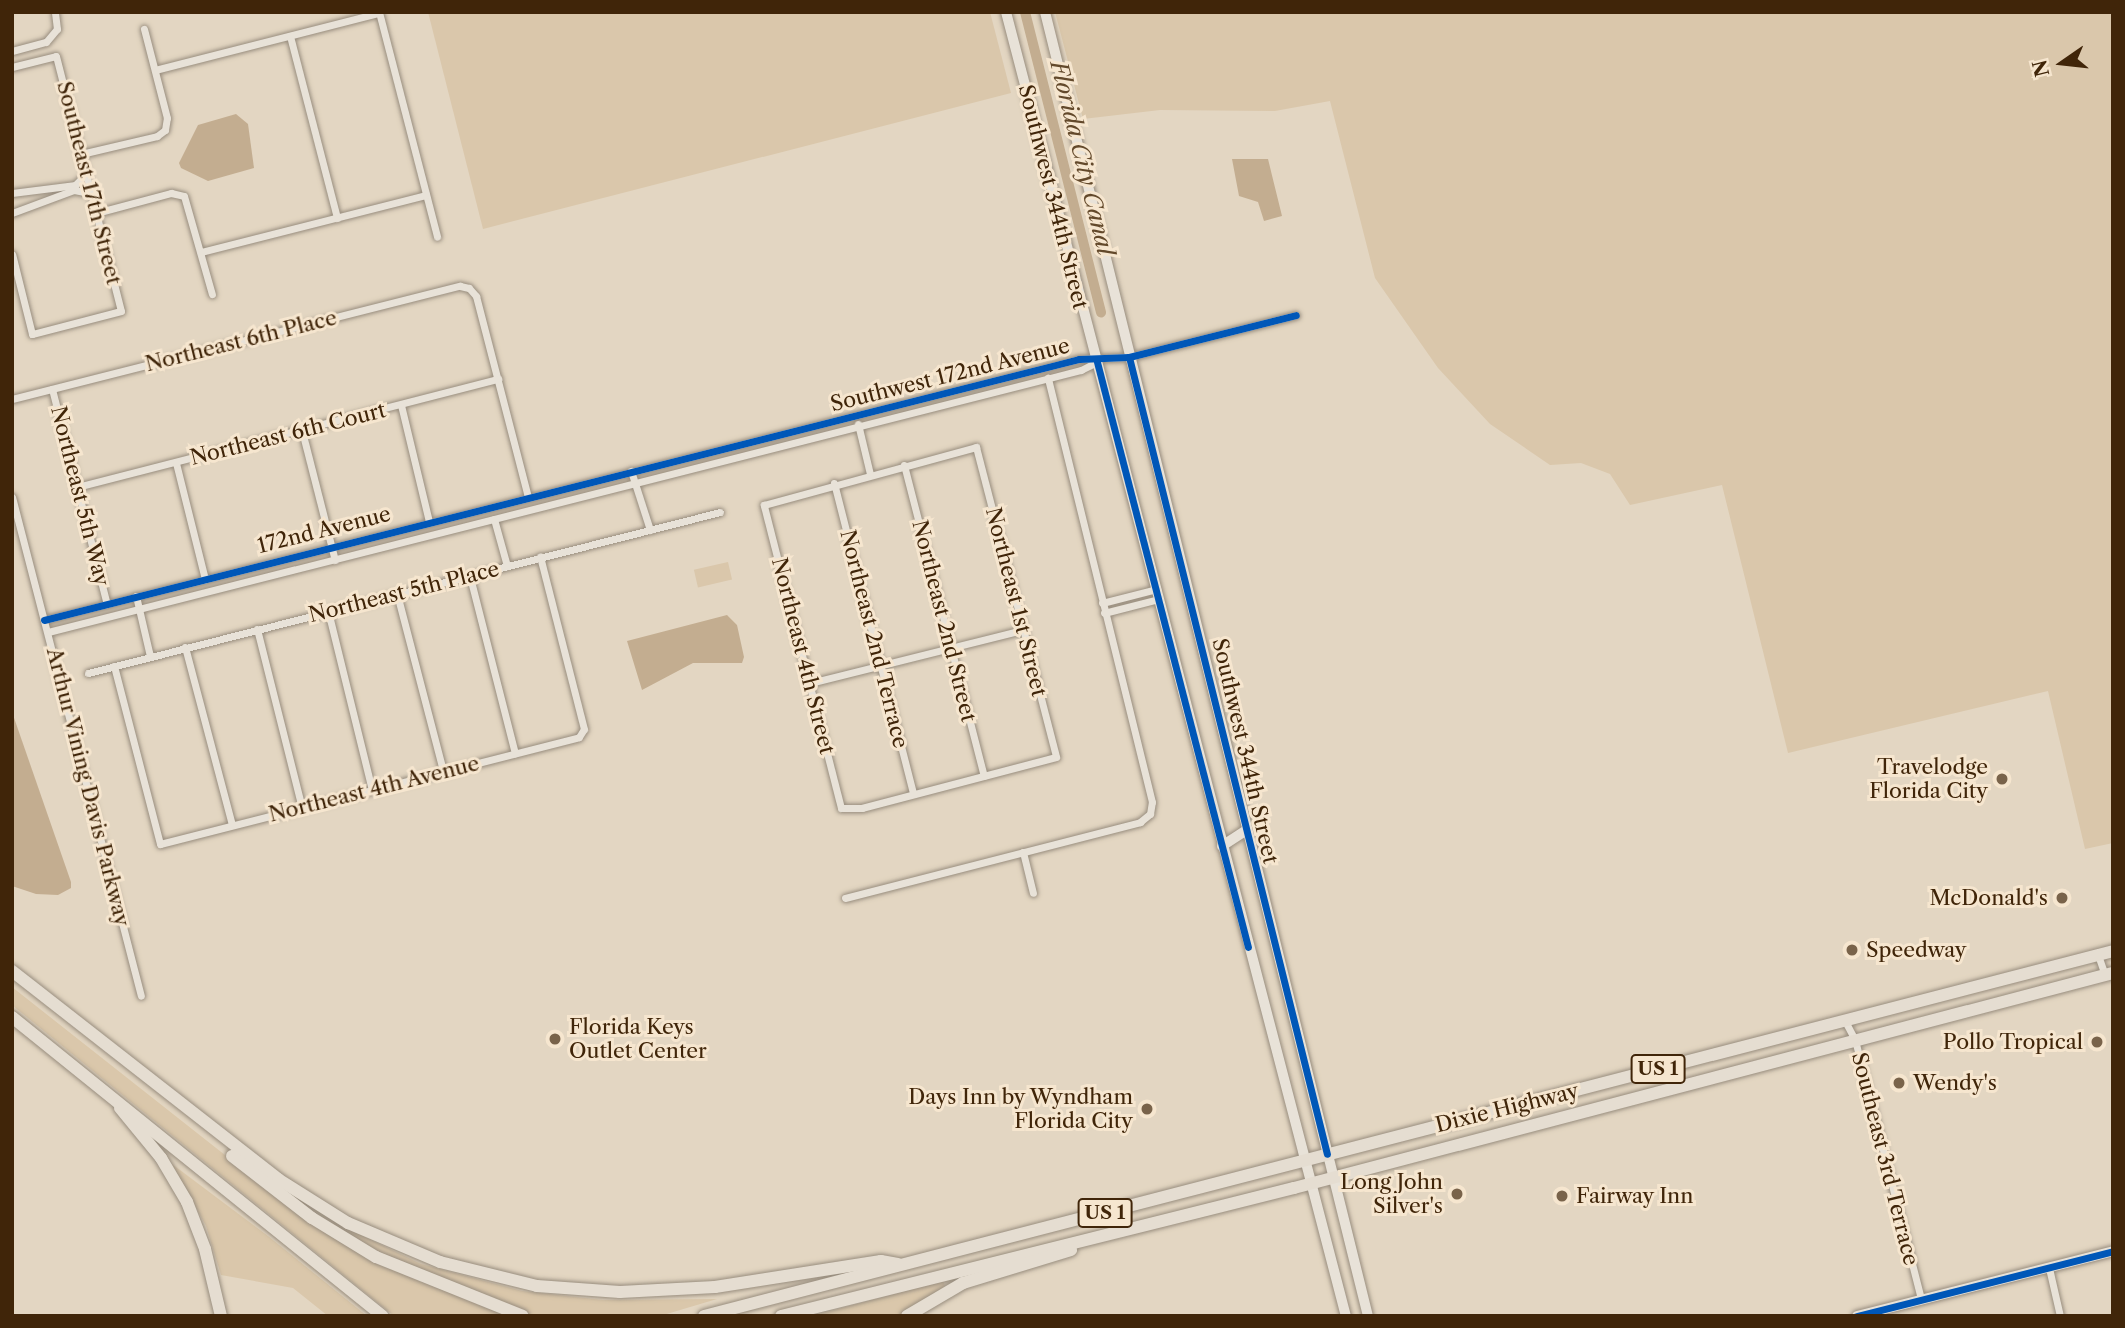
<!DOCTYPE html>
<html>
<head>
<meta charset="utf-8">
<style>
  body { margin:0 }
  #map { position:relative; width:2125px; height:1328px; overflow:hidden; background:#e3d6c2; font-family:"Libre Caslon Text",serif }
  div>[style] { position:absolute }
  .green>* { inset:0; background:#dac7ab; transform-origin:0 0 }
  .water>* { inset:0; background:#c3ad90 }
  .canal>* { height:10px; margin:-5px; padding:0 5px; transform-origin:5px; border-radius:5px; background:#c3ad90 }
  .roads { filter:drop-shadow(0 0 2px #988d7e) drop-shadow(0 0 2px #988d7e) }
  .street>* { height:7px; margin:-3.5px; padding:0 3.5px; transform-origin:3.5px; border-radius:3.5px; background:#e8e2d8 }
  .secondary>* { height:10px; margin:-5px; padding:0 5px; transform-origin:5px; border-radius:5px; background:#e8e2d8 }
  .highway>* { height:12px; margin:-6px; padding:0 6px; transform-origin:6px; border-radius:6px; background:#e5ddd1 }
  .cycleway>* { height:7px; margin:-3.5px; padding:0 3.5px; transform-origin:3.5px; border-radius:3.5px; background:#0057b8 }
  .dots>* { width:19px; height:19px; translate:-50% -50%; box-sizing:border-box; border:4px solid #f6e6cf; border-radius:50% }
  span { translate:-50% -50%; white-space:nowrap; text-align:center; line-height:1.15; -webkit-text-stroke:6px #f6e6cf; paint-order:stroke }
  .shield-label span { padding:2px 5px; background:#f6e6cf; border:2px solid; border-radius:5px; -webkit-text-stroke-width:0 }
  .shield-label { font-size:19px; color:#402509; font-weight:700 }
  .street-label { font-size:21px; color:#402509 }
  .poi-label { font-size:21px; color:#402509 }
  .right { translate:-100% -50%; text-align:right }
  .left { translate:0 -50%; text-align:left }
  .water-label { font-size:23px; color:#63492b; font-style:italic }
  .frame { position:absolute; inset:0; border:14px solid #402509; pointer-events:none }
  .north { position:absolute; left:2027px; top:28px; width:70px; height:70px; -webkit-text-stroke:5px #f6e6cf; paint-order:stroke; rotate:256deg; font-size:19px; font-weight:700; line-height:28px; text-align:center; color:#402509 }
  .north::after { content:''; display:block; margin:auto; width:24px; height:32px; background:#402509; clip-path:polygon(50% 0,100% 100%,50% 72%,0 100%) }
</style>
</head>
<body>
<div id="map">
  <div class="green">
    <div style="clip-path:polygon(428px 12px,990px 12px,1011px 93px,483px 229px)"></div>
    <div style="clip-path:polygon(1055px 12px,2113px 12px,2113px 843px,2085px 849px,2048px 691px,1788px 753px,1722px 485px,1630px 505px,1610px 474px,1581px 463px,1550px 465px,1490px 424px,1438px 368px,1375px 278px,1330px 101px,1275px 111px,1160px 110px,1083px 119px)"></div>
    <div style="left:728px;top:562px;width:18px;height:35px;rotate:77deg"></div>
    <div style="clip-path:polygon(12px 987px,296px 1211px,377px 1261px,515px 1316px,394px 1316px,12px 1005px)"></div>
    <div style="clip-path:polygon(172px 1164px,268px 1236px,367px 1316px,328px 1316px,293px 1288px,221px 1275px,206px 1226px)"></div>
    <div style="clip-path:polygon(334px 1222px,421px 1264px,522px 1291px,603px 1300px,717px 1299px,660px 1316px,532px 1316px,383px 1254px,332px 1226px)"></div>
    <div style="clip-path:polygon(943px 1281px,945px 1286px,902px 1316px,812px 1316px)"></div>
  </div>
  <div class="water">
    <div style="clip-path:polygon(236px 114px,248px 124px,254px 168px,208px 181px,181px 168px,179px 163px,198px 125px)"></div>
    <div style="clip-path:polygon(1232px 159px,1268px 159px,1282px 216px,1264px 221px,1258px 202px,1239px 196px)"></div>
    <div style="clip-path:polygon(727px 615px,737px 625px,744px 657px,742px 663px,693px 663px,642px 690px,627px 641px)"></div>
    <div style="clip-path:polygon(12px 712px,71px 882px,71px 888px,58px 895px,36px 894px,12px 886px)"></div>
  </div>
  <div class="canal">
    <div style="left:1025px;top:12px;width:310px;rotate:75.8deg"></div>
  </div>
  <div class="roads">
    <div class="street">
      <div style="left:379px;top:12px;width:232px;rotate:75.5deg"></div>
      <div style="left:290px;top:36px;width:188px;rotate:75.5deg"></div>
      <div style="left:12px;top:51px;width:35px;rotate:-15deg"></div>
      <div style="left:46px;top:42px;width:17px;rotate:-50deg"></div>
      <div style="left:57px;top:29px;width:17px;rotate:-97deg"></div>
      <div style="left:12px;top:67px;width:45px;rotate:-14deg"></div>
      <div style="left:56px;top:56px;width:263px;rotate:75.7deg"></div>
      <div style="left:121px;top:311px;width:92px;rotate:165.5deg"></div>
      <div style="left:32px;top:334px;width:82px;rotate:-104deg"></div>
      <div style="left:155px;top:70px;width:231px;rotate:-14.3deg"></div>
      <div style="left:81px;top:154px;width:78px;rotate:-13.3deg"></div>
      <div style="left:157px;top:136px;width:10px;rotate:-37deg"></div>
      <div style="left:165px;top:130px;width:12px;rotate:-81deg"></div>
      <div style="left:167px;top:118px;width:92px;rotate:-104.5deg"></div>
      <div style="left:12px;top:193px;width:64px;rotate:-7.2deg"></div>
      <div style="left:75px;top:185px;width:14px;rotate:-45deg"></div>
      <div style="left:12px;top:213px;width:66px;rotate:-20.4deg"></div>
      <div style="left:74px;top:190px;width:16px;rotate:11deg"></div>
      <div style="left:96px;top:213px;width:78px;rotate:-14.9deg"></div>
      <div style="left:171px;top:193px;width:13px;rotate:13deg"></div>
      <div style="left:184px;top:196px;width:102px;rotate:74.1deg"></div>
      <div style="left:201px;top:252px;width:232px;rotate:-14.2deg"></div>
      <div style="left:52px;top:389px;width:222px;rotate:75.7deg"></div>
      <div style="left:12px;top:399px;width:462px;rotate:-14.2deg"></div>
      <div style="left:460px;top:286px;width:9px;rotate:13deg"></div>
      <div style="left:469px;top:288px;width:11px;rotate:49deg"></div>
      <div style="left:476px;top:296px;width:208px;rotate:75.5deg"></div>
      <div style="left:401px;top:405px;width:120px;rotate:76.5deg"></div>
      <div style="left:858px;top:424px;width:51px;rotate:76.5deg"></div>
      <div style="left:302px;top:431px;width:133px;rotate:75.7deg"></div>
      <div style="left:976px;top:447px;width:320px;rotate:75.5deg"></div>
      <div style="left:1056px;top:757px;width:201px;rotate:165.3deg"></div>
      <div style="left:862px;top:808px;width:21px;rotate:180deg"></div>
      <div style="left:841px;top:808px;width:313px;rotate:-104.3deg"></div>
      <div style="left:764px;top:505px;width:220px;rotate:-15.3deg"></div>
      <div style="left:176px;top:463px;width:120px;rotate:76deg"></div>
      <div style="left:904px;top:465px;width:321px;rotate:75.6deg"></div>
      <div style="left:631px;top:471px;width:62px;rotate:72.1deg"></div>
      <div style="left:834px;top:483px;width:321px;rotate:75.7deg"></div>
      <div style="left:77px;top:487px;width:435px;rotate:-14.4deg"></div>
      <div style="left:12px;top:497px;width:515px;rotate:75.51deg"></div>
      <div style="left:494px;top:519px;width:49px;rotate:74.5deg"></div>
      <div style="left:470px;top:577px;width:182px;rotate:75.7deg"></div>
      <div style="left:397px;top:594px;width:183px;rotate:75.4deg"></div>
      <div style="left:136px;top:596px;width:62px;rotate:76.9deg"></div>
      <div style="left:1102px;top:603px;width:57px;rotate:-14.3deg"></div>
      <div style="left:328px;top:611px;width:184px;rotate:76.2deg"></div>
      <div style="left:1104px;top:613px;width:57px;rotate:-14.3deg"></div>
      <div style="left:44px;top:620px;width:1067px;rotate:-14.15deg"></div>
      <div style="left:1079px;top:359px;width:50px;rotate:-2.3deg"></div>
      <div style="left:1129px;top:357px;width:172px;rotate:-14.1deg"></div>
      <div style="left:257px;top:629px;width:185px;rotate:75.9deg"></div>
      <div style="left:48px;top:632px;width:1066px;rotate:-14.23deg"></div>
      <div style="left:1081px;top:370px;width:18px;rotate:-27deg"></div>
      <div style="left:185px;top:647px;width:184px;rotate:75.2deg"></div>
      <div style="left:114px;top:666px;width:184px;rotate:75.5deg"></div>
      <div style="left:160px;top:844px;width:432px;rotate:-14.3deg"></div>
      <div style="left:579px;top:737px;width:9px;rotate:-58deg"></div>
      <div style="left:584px;top:729px;width:178px;rotate:-104.3deg"></div>
      <div style="left:88px;top:673px;width:652px;rotate:-14.29deg"></div>
      <div style="left:810px;top:683px;width:219px;rotate:-14deg"></div>
      <div style="left:1023px;top:852px;width:42px;rotate:76.3deg"></div>
      <div style="left:845px;top:898px;width:305px;rotate:-14.4deg"></div>
      <div style="left:1140px;top:822px;width:13px;rotate:-39deg"></div>
      <div style="left:1150px;top:814px;width:12px;rotate:-81deg"></div>
      <div style="left:1152px;top:802px;width:437px;rotate:-103.8deg"></div>
      <div style="left:2098px;top:955px;width:21px;rotate:71deg"></div>
      <div style="left:1845px;top:1021px;width:21px;rotate:62deg"></div>
      <div style="left:1855px;top:1040px;width:267px;rotate:75.7deg"></div>
      <div style="left:2049px;top:1268px;width:49px;rotate:77.1deg"></div>
    </div>
    <div class="secondary">
      <div style="left:1006px;top:12px;width:1348px;rotate:75.39deg"></div>
      <div style="left:1045px;top:12px;width:1343px;rotate:76.09deg"></div>
      <div style="left:1222px;top:846px;width:27px;rotate:-33deg"></div>
      <div style="left:1857px;top:1316px;width:264px;rotate:-14.2deg"></div>
    </div>
    <div class="highway">
      <div style="left:12px;top:971px;width:338px;rotate:38deg"></div>
      <div style="left:278px;top:1179px;width:83px;rotate:32.2deg"></div>
      <div style="left:348px;top:1223px;width:100px;rotate:23deg"></div>
      <div style="left:440px;top:1262px;width:100px;rotate:13.9deg"></div>
      <div style="left:537px;top:1286px;width:83px;rotate:4.1deg"></div>
      <div style="left:620px;top:1292px;width:95px;rotate:-3deg"></div>
      <div style="left:715px;top:1287px;width:168px;rotate:-8.9deg"></div>
      <div style="left:881px;top:1261px;width:17px;rotate:10deg"></div>
      <div style="left:12px;top:1017px;width:476px;rotate:38.9deg"></div>
      <div style="left:120px;top:1108px;width:65px;rotate:50.6deg"></div>
      <div style="left:161px;top:1158px;width:51px;rotate:59.4deg"></div>
      <div style="left:187px;top:1202px;width:50px;rotate:69deg"></div>
      <div style="left:205px;top:1249px;width:69px;rotate:76.6deg"></div>
      <div style="left:232px;top:1156px;width:101px;rotate:37.8deg"></div>
      <div style="left:312px;top:1218px;width:75px;rotate:31.4deg"></div>
      <div style="left:376px;top:1257px;width:158px;rotate:21.9deg"></div>
      <div style="left:704px;top:1316px;width:1456px;rotate:-14.52deg"></div>
      <div style="left:781px;top:1316px;width:529px;rotate:-14.01deg"></div>
      <div style="left:1294px;top:1188px;width:847px;rotate:-14.71deg"></div>
      <div style="left:907px;top:1316px;width:65px;rotate:-30.5deg"></div>
      <div style="left:963px;top:1283px;width:113px;rotate:-17deg"></div>
    </div>
  </div>
  <div class="cycleway">
    <div style="left:1129px;top:357px;width:821px;rotate:76.05deg"></div>
    <div style="left:1097px;top:362px;width:604px;rotate:75.53deg"></div>
    <div style="left:44px;top:620px;width:1067px;rotate:-14.15deg"></div>
    <div style="left:1079px;top:359px;width:50px;rotate:-2.3deg"></div>
    <div style="left:1129px;top:357px;width:172px;rotate:-14.1deg"></div>
    <div style="left:1857px;top:1316px;width:264px;rotate:-14.2deg"></div>
  </div>
  <div class="dots">
    <div style="left:2002px;top:779px;background:#79634a"></div>
    <div style="left:2062px;top:898px;background:#79634a"></div>
    <div style="left:1852px;top:950px;background:#79634a"></div>
    <div style="left:555px;top:1039px;background:#79634a"></div>
    <div style="left:2097px;top:1042px;background:#79634a"></div>
    <div style="left:1899px;top:1083px;background:#79634a"></div>
    <div style="left:1147px;top:1109px;background:#79634a"></div>
    <div style="left:1457px;top:1194px;background:#79634a"></div>
    <div style="left:1562px;top:1196px;background:#79634a"></div>
  </div>
  <div class="shield-label">
    <span style="left:1658px;top:1069px">US 1</span>
    <span style="left:1105px;top:1213px">US 1</span>
  </div>
  <div class="street-label">
    <span style="left:89px;top:183px;rotate:76deg">Southeast 17th Street</span>
    <span style="left:1053px;top:197px;rotate:76deg">Southwest 344th Street</span>
    <span style="left:241px;top:341px;rotate:-14deg">Northeast 6th Place</span>
    <span style="left:950px;top:375px;rotate:-14deg">Southwest 172nd Avenue</span>
    <span style="left:288px;top:434px;rotate:-14deg">Northeast 6th Court</span>
    <span style="left:80px;top:496px;rotate:76deg">Northeast 5th Way</span>
    <span style="left:324px;top:530px;rotate:-14deg">172nd Avenue</span>
    <span style="left:404px;top:592px;rotate:-14deg">Northeast 5th Place</span>
    <span style="left:1016px;top:602px;rotate:76deg">Northeast 1st Street</span>
    <span style="left:944px;top:621px;rotate:76deg">Northeast 2nd Street</span>
    <span style="left:874px;top:639px;rotate:76deg">Northeast 2nd Terrace</span>
    <span style="left:803px;top:656px;rotate:76deg">Northeast 4th Street</span>
    <span style="left:1245px;top:751px;rotate:77deg">Southwest 344th Street</span>
    <span style="left:88px;top:787px;rotate:76deg">Arthur Vining Davis Parkway</span>
    <span style="left:374px;top:789px;rotate:-14deg">Northeast 4th Avenue</span>
    <span style="left:1507px;top:1108px;rotate:-14deg">Dixie Highway</span>
    <span style="left:1885px;top:1159px;rotate:76deg">Southeast 3rd Terrace</span>
  </div>
  <div class="poi-label">
    <span class="right" style="left:1988px;top:779px">Travelodge<br>Florida City</span>
    <span class="right" style="left:2048px;top:898px">McDonald's</span>
    <span class="left" style="left:1866px;top:950px">Speedway</span>
    <span class="left" style="left:569px;top:1039px">Florida Keys<br>Outlet Center</span>
    <span class="right" style="left:2083px;top:1042px">Pollo Tropical</span>
    <span class="left" style="left:1913px;top:1083px">Wendy's</span>
    <span class="right" style="left:1133px;top:1109px">Days Inn by Wyndham<br>Florida City</span>
    <span class="right" style="left:1443px;top:1194px">Long John<br>Silver's</span>
    <span class="left" style="left:1576px;top:1196px">Fairway Inn</span>
  </div>
  <div class="water-label">
    <span style="left:1082px;top:158px;rotate:76deg">Florida City Canal</span>
  </div>
  <div class="frame"></div>
  <div class="north">N</div>
</div>
</body>
</html>
